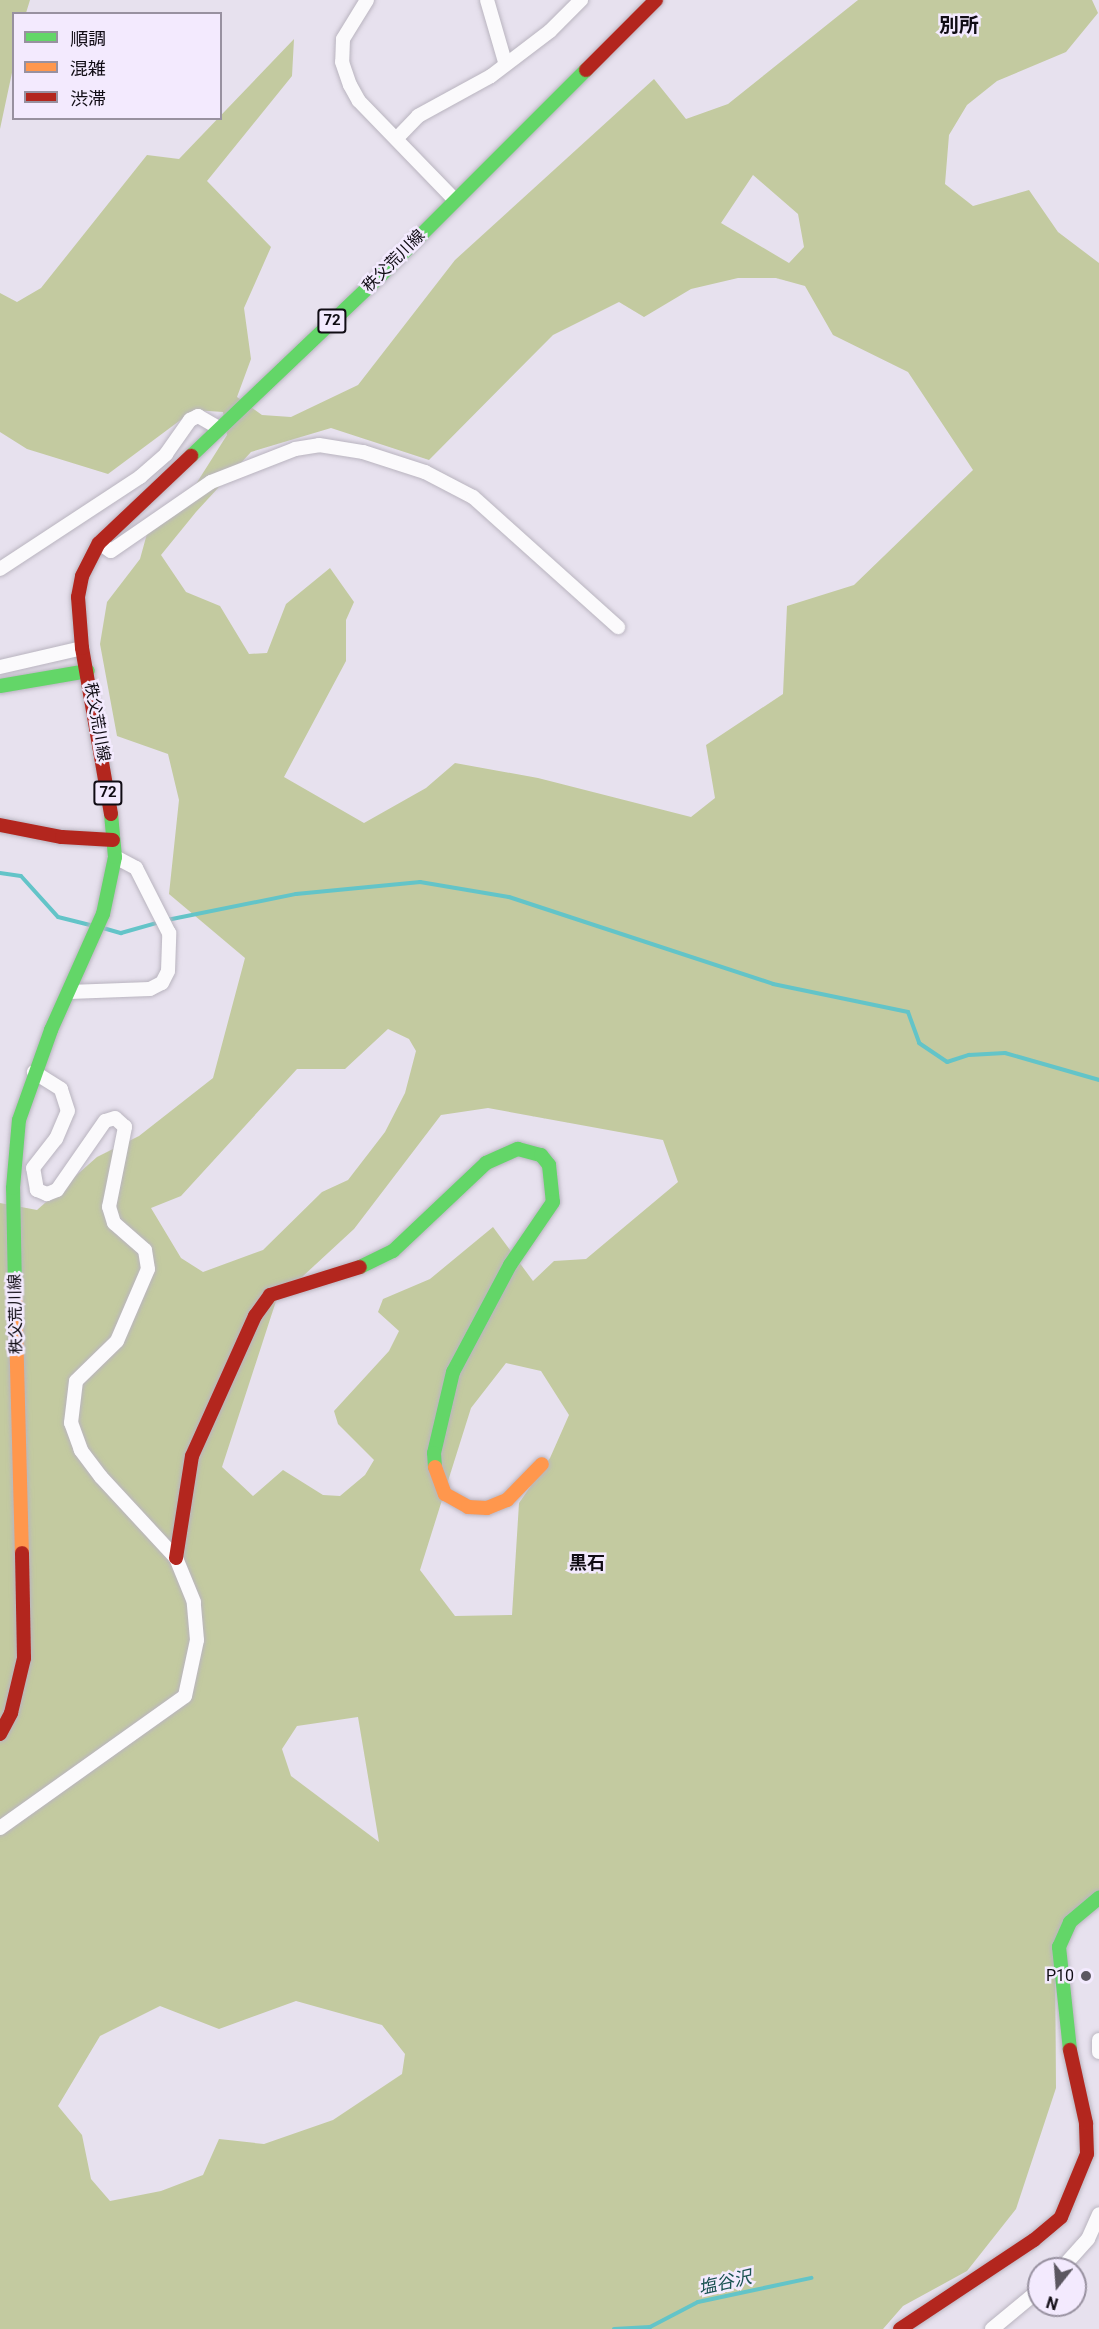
<!DOCTYPE html>
<html>
<head>
<meta charset="utf-8">
<style>
  body { margin:0 }
  #map { position:relative; width:1099px; height:2329px; overflow:hidden; background:#e7e1ee; font-family:Roboto,"Noto Sans JP",sans-serif }
  div>[style] { position:absolute }
  .forest>* { inset:0; background:#c3caa0 }
  .stream>* { height:4px; margin:-2px; padding:0 2px; transform-origin:2px; border-radius:2px; background:#63c4c8 }
  .roads { filter:drop-shadow(0 0 2px #b9b4bf) drop-shadow(0 0 2px #b9b4bf) }
  .street>* { height:14px; margin:-7px; padding:0 7px; transform-origin:7px; border-radius:7px; background:#fbfafc }
  .fast>* { height:14px; margin:-7px; padding:0 7px; transform-origin:7px; border-radius:7px; background:#63d668 }
  .slow>* { height:14px; margin:-7px; padding:0 7px; transform-origin:7px; border-radius:7px; background:#ff974d }
  .jam>* { height:14px; margin:-7px; padding:0 7px; transform-origin:7px; border-radius:7px; background:#b3261e }
  .dots>* { width:16px; height:16px; translate:-50% -50%; box-sizing:border-box; border:3px solid #f3eafe; border-radius:50% }
  span { translate:-50% -50%; white-space:nowrap; text-align:center; line-height:1.15; -webkit-text-stroke:5px #f3eafe; paint-order:stroke }
  .shield-label span { padding:2px 4px; background:#f3eafe; border:2px solid; border-radius:4px; -webkit-text-stroke-width:0 }
  .shield-label { font-size:15px; color:#100c14; font-weight:700 }
  .street-label { font-size:16px; color:#100c14 }
  .poi-label { font-size:16px; color:#100c14 }
  .right { translate:-100% -50%; text-align:right }
  .neighbourhood-label { font-size:18px; color:#100c14; font-weight:700 }
  .water-label { font-size:18px; color:#1a5252; font-style:italic }
  .quarter-label { font-size:20px; color:#100c14; font-weight:700 }
  .legend { position:absolute; left:12px; top:12px; width:210px; height:108px; box-sizing:border-box; background:#f3eafe; border:2px solid #9891a0; margin:0; padding:8px 10px; list-style:none; font-size:18px; color:#100c14 }
  .legend li { display:flex; align-items:center; gap:12px; height:30px }
  .legend b { width:30px; border:2px solid #9891a0 }
  .north { position:absolute; left:1027px; top:2257px; width:60px; height:60px; box-sizing:border-box; background:#f3eafe; border:2px solid #9891a0; border-radius:50%; rotate:197deg; font-size:16px; font-weight:700; line-height:24px; text-align:center; color:#100c14 }
  .north::after { content:''; display:block; margin:auto; width:21px; height:27px; background:#5b5760; clip-path:polygon(50% 0,100% 100%,50% 72%,0 100%) }
</style>
</head>
<body>
<div id="map">
  <div class="forest">
    <div style="clip-path:polygon(0 0,30px 0,26px 13px,14px 14px,13px 68px,0 129px)"></div>
    <div style="clip-path:polygon(evenodd,858px 0,1092px 0,1098px 13px,1066px 52px,997px 81px,967px 105px,949px 135px,945px 184px,973px 206px,1029px 190px,1058px 232px,1099px 263px,1099px 1901px,1055px 1945px,1056px 2088px,1016px 2209px,967px 2271px,903px 2306px,883px 2329px,0 2329px,0 1203px,37px 1210px,97px 1157px,139px 1136px,213px 1078px,245px 958px,169px 894px,179px 800px,168px 754px,117px 736px,100px 644px,107px 602px,140px 559px,148px 530px,177px 514px,227px 435px,223px 412px,194px 410px,108px 474px,27px 449px,0 432px,0 293px,17px 302px,41px 288px,147px 155px,179px 159px,294px 39px,292px 76px,207px 181px,271px 247px,244px 308px,251px 359px,237px 397px,262px 415px,291px 417px,358px 385px,455px 260px,654px 79px,686px 119px,728px 104px,858px 0,753px 175px,798px 214px,804px 247px,789px 263px,721px 223px,753px 175px,858px 0,738px 278px,776px 278px,805px 286px,833px 335px,908px 372px,973px 470px,854px 585px,787px 606px,783px 694px,706px 745px,715px 798px,691px 817px,538px 778px,455px 763px,426px 788px,364px 823px,284px 777px,346px 661px,346px 620px,354px 602px,330px 568px,286px 604px,267px 653px,249px 654px,220px 606px,186px 592px,161px 555px,196px 512px,251px 452px,331px 428px,429px 460px,553px 335px,619px 302px,644px 317px,691px 289px,738px 278px,858px 0,388px 1029px,409px 1039px,416px 1051px,405px 1093px,385px 1132px,348px 1180px,322px 1192px,263px 1250px,203px 1272px,181px 1258px,151px 1208px,181px 1196px,297px 1069px,345px 1069px,388px 1029px,858px 0,488px 1108px,663px 1140px,678px 1182px,586px 1259px,554px 1261px,533px 1281px,493px 1227px,430px 1279px,383px 1299px,378px 1312px,399px 1331px,389px 1351px,334px 1411px,338px 1424px,374px 1460px,365px 1475px,340px 1496px,323px 1495px,283px 1470px,253px 1496px,222px 1467px,276px 1301px,354px 1229px,441px 1115px,488px 1108px,858px 0,506px 1363px,541px 1371px,569px 1415px,550px 1458px,519px 1503px,512px 1615px,455px 1616px,420px 1570px,471px 1408px,506px 1363px,858px 0,358px 1717px,379px 1842px,291px 1776px,282px 1749px,297px 1726px,358px 1717px,858px 0,296px 2001px,382px 2025px,405px 2054px,402px 2074px,333px 2120px,264px 2144px,219px 2139px,203px 2175px,161px 2191px,110px 2201px,91px 2179px,82px 2135px,58px 2106px,100px 2036px,160px 2006px,219px 2029px,296px 2001px)"></div>
  </div>
  <div class="stream">
    <div style="left:0;top:873px;width:21px;rotate:8deg"></div>
    <div style="left:21px;top:876px;width:55px;rotate:47.9deg"></div>
    <div style="left:58px;top:917px;width:33px;rotate:14deg"></div>
    <div style="left:167px;top:920px;width:132px;rotate:-11.4deg"></div>
    <div style="left:296px;top:894px;width:125px;rotate:-5.5deg"></div>
    <div style="left:420px;top:882px;width:90px;rotate:9.6deg"></div>
    <div style="left:509px;top:897px;width:278px;rotate:18.2deg"></div>
    <div style="left:773px;top:984px;width:138px;rotate:11.7deg"></div>
    <div style="left:908px;top:1012px;width:33px;rotate:70deg"></div>
    <div style="left:919px;top:1043px;width:34px;rotate:34deg"></div>
    <div style="left:947px;top:1062px;width:23px;rotate:-18deg"></div>
    <div style="left:969px;top:1055px;width:36px;rotate:-3deg"></div>
    <div style="left:1005px;top:1053px;width:98px;rotate:16deg"></div>
    <div style="left:103px;top:928px;width:19px;rotate:16deg"></div>
    <div style="left:121px;top:933px;width:41px;rotate:-15.8deg"></div>
    <div style="left:614px;top:2329px;width:36px;rotate:-3deg"></div>
    <div style="left:650px;top:2327px;width:54px;rotate:-27.5deg"></div>
    <div style="left:698px;top:2302px;width:116px;rotate:-12deg"></div>
  </div>
  <div class="roads">
    <div class="street">
      <div style="left:367px;top:0;width:46px;rotate:121.6deg"></div>
      <div style="left:343px;top:39px;width:23px;rotate:92deg"></div>
      <div style="left:342px;top:62px;width:24px;rotate:71deg"></div>
      <div style="left:350px;top:85px;width:18px;rotate:61deg"></div>
      <div style="left:359px;top:101px;width:138px;rotate:45.9deg"></div>
      <div style="left:487px;top:0;width:65px;rotate:73.8deg"></div>
      <div style="left:398px;top:137px;width:29px;rotate:-46deg"></div>
      <div style="left:418px;top:116px;width:83px;rotate:-28.7deg"></div>
      <div style="left:491px;top:76px;width:74px;rotate:-37.3deg"></div>
      <div style="left:550px;top:31px;width:44px;rotate:-45deg"></div>
      <div style="left:99px;top:543px;width:14px;rotate:34deg"></div>
      <div style="left:111px;top:551px;width:121px;rotate:-34.6deg"></div>
      <div style="left:211px;top:482px;width:90px;rotate:-21.4deg"></div>
      <div style="left:295px;top:449px;width:24px;rotate:-9deg"></div>
      <div style="left:319px;top:445px;width:45px;rotate:9deg"></div>
      <div style="left:363px;top:452px;width:65px;rotate:17.9deg"></div>
      <div style="left:425px;top:472px;width:54px;rotate:27.5deg"></div>
      <div style="left:473px;top:497px;width:195px;rotate:41.9deg"></div>
      <div style="left:0;top:569px;width:168px;rotate:-33.3deg"></div>
      <div style="left:140px;top:477px;width:35px;rotate:-41deg"></div>
      <div style="left:166px;top:454px;width:42px;rotate:-54.8deg"></div>
      <div style="left:190px;top:420px;width:9px;rotate:-27deg"></div>
      <div style="left:198px;top:416px;width:24px;rotate:30deg"></div>
      <div style="left:0;top:667px;width:84px;rotate:-13deg"></div>
      <div style="left:69px;top:992px;width:81px;rotate:-2.1deg"></div>
      <div style="left:150px;top:989px;width:13px;rotate:-27deg"></div>
      <div style="left:162px;top:983px;width:13px;rotate:-63deg"></div>
      <div style="left:168px;top:971px;width:38px;rotate:-88deg"></div>
      <div style="left:169px;top:933px;width:73px;rotate:-116.9deg"></div>
      <div style="left:136px;top:868px;width:24px;rotate:-152deg"></div>
      <div style="left:0;top:1828px;width:227px;rotate:-35.5deg"></div>
      <div style="left:185px;top:1696px;width:57px;rotate:-77.9deg"></div>
      <div style="left:197px;top:1640px;width:38px;rotate:-95deg"></div>
      <div style="left:194px;top:1602px;width:48px;rotate:-112.2deg"></div>
      <div style="left:176px;top:1558px;width:110px;rotate:-132.8deg"></div>
      <div style="left:101px;top:1477px;width:34px;rotate:-127deg"></div>
      <div style="left:81px;top:1450px;width:29px;rotate:-110deg"></div>
      <div style="left:71px;top:1423px;width:42px;rotate:-83.2deg"></div>
      <div style="left:76px;top:1381px;width:57px;rotate:-44.3deg"></div>
      <div style="left:117px;top:1341px;width:78px;rotate:-66.7deg"></div>
      <div style="left:148px;top:1269px;width:19px;rotate:-99deg"></div>
      <div style="left:145px;top:1250px;width:41px;rotate:-138.9deg"></div>
      <div style="left:114px;top:1223px;width:17px;rotate:-107deg"></div>
      <div style="left:109px;top:1207px;width:82px;rotate:-78.7deg"></div>
      <div style="left:125px;top:1127px;width:13px;rotate:-138deg"></div>
      <div style="left:115px;top:1118px;width:10px;rotate:163deg"></div>
      <div style="left:105px;top:1121px;width:84px;rotate:124.8deg"></div>
      <div style="left:57px;top:1190px;width:11px;rotate:158deg"></div>
      <div style="left:47px;top:1194px;width:11px;rotate:-158deg"></div>
      <div style="left:37px;top:1190px;width:22px;rotate:-100deg"></div>
      <div style="left:33px;top:1168px;width:37px;rotate:-52deg"></div>
      <div style="left:56px;top:1139px;width:30px;rotate:-67deg"></div>
      <div style="left:68px;top:1111px;width:23px;rotate:-108deg"></div>
      <div style="left:61px;top:1089px;width:32px;rotate:-148deg"></div>
      <div style="left:1099px;top:2040px;width:12px;rotate:90deg"></div>
      <div style="left:1061px;top:2269px;width:40px;rotate:-48deg"></div>
      <div style="left:1088px;top:2239px;width:27px;rotate:-66deg"></div>
      <div style="left:992px;top:2329px;width:61px;rotate:-39.7deg"></div>
    </div>
    <div class="fast">
      <div style="left:191px;top:456px;width:262px;rotate:-43.6deg"></div>
      <div style="left:381px;top:275px;width:290px;rotate:-45deg"></div>
      <div style="left:0;top:686px;width:89px;rotate:-9.7deg"></div>
      <div style="left:360px;top:1267px;width:37px;rotate:-26deg"></div>
      <div style="left:393px;top:1251px;width:128px;rotate:-43.4deg"></div>
      <div style="left:486px;top:1163px;width:35px;rotate:-24deg"></div>
      <div style="left:518px;top:1149px;width:24px;rotate:15deg"></div>
      <div style="left:541px;top:1155px;width:13px;rotate:51deg"></div>
      <div style="left:549px;top:1165px;width:37px;rotate:84deg"></div>
      <div style="left:553px;top:1202px;width:76px;rotate:124.3deg"></div>
      <div style="left:510px;top:1265px;width:121px;rotate:118deg"></div>
      <div style="left:453px;top:1372px;width:83px;rotate:103.2deg"></div>
      <div style="left:434px;top:1453px;width:14px;rotate:86deg"></div>
      <div style="left:15px;top:1289px;width:101px;rotate:-91.1deg"></div>
      <div style="left:13px;top:1188px;width:68px;rotate:-85deg"></div>
      <div style="left:19px;top:1120px;width:96px;rotate:-70.4deg"></div>
      <div style="left:51px;top:1030px;width:127px;rotate:-65.9deg"></div>
      <div style="left:103px;top:914px;width:58px;rotate:-78.1deg"></div>
      <div style="left:115px;top:857px;width:43px;rotate:-95.3deg"></div>
      <div style="left:1070px;top:2050px;width:104px;rotate:-96.1deg"></div>
      <div style="left:1059px;top:1947px;width:27px;rotate:-66deg"></div>
      <div style="left:1070px;top:1922px;width:38px;rotate:-40deg"></div>
    </div>
    <div class="slow">
      <div style="left:15px;top:1289px;width:264px;rotate:88.5deg"></div>
      <div style="left:435px;top:1467px;width:29px;rotate:70deg"></div>
      <div style="left:445px;top:1494px;width:26px;rotate:29deg"></div>
      <div style="left:468px;top:1507px;width:19px;rotate:3deg"></div>
      <div style="left:487px;top:1508px;width:22px;rotate:-22deg"></div>
      <div style="left:507px;top:1500px;width:50px;rotate:-45.8deg"></div>
    </div>
    <div class="jam">
      <div style="left:586px;top:70px;width:99px;rotate:-45deg"></div>
      <div style="left:111px;top:814px;width:169px;rotate:-99.9deg"></div>
      <div style="left:82px;top:648px;width:51px;rotate:-94.5deg"></div>
      <div style="left:78px;top:597px;width:21px;rotate:-79deg"></div>
      <div style="left:82px;top:576px;width:37px;rotate:-63deg"></div>
      <div style="left:99px;top:543px;width:127px;rotate:-43.4deg"></div>
      <div style="left:0;top:825px;width:63px;rotate:11deg"></div>
      <div style="left:62px;top:837px;width:51px;rotate:3.4deg"></div>
      <div style="left:176px;top:1558px;width:103px;rotate:-81.1deg"></div>
      <div style="left:192px;top:1456px;width:154px;rotate:-65.8deg"></div>
      <div style="left:255px;top:1316px;width:26px;rotate:-54deg"></div>
      <div style="left:270px;top:1295px;width:94px;rotate:-17.3deg"></div>
      <div style="left:0;top:1734px;width:24px;rotate:-62deg"></div>
      <div style="left:11px;top:1713px;width:57px;rotate:-76.7deg"></div>
      <div style="left:24px;top:1658px;width:105px;rotate:-91.1deg"></div>
      <div style="left:900px;top:2329px;width:161px;rotate:-33.6deg"></div>
      <div style="left:1034px;top:2240px;width:35px;rotate:-40deg"></div>
      <div style="left:1061px;top:2217px;width:68px;rotate:-67.6deg"></div>
      <div style="left:1087px;top:2154px;width:31px;rotate:-92deg"></div>
      <div style="left:1086px;top:2123px;width:75px;rotate:-102.4deg"></div>
    </div>
  </div>
  <div class="dots">
    <div style="left:1086px;top:1976px;background:#5b5760"></div>
  </div>
  <div class="shield-label">
    <span style="left:332px;top:321px">72</span>
    <span style="left:108px;top:793px">72</span>
  </div>
  <div class="street-label">
    <span style="left:394px;top:261px;rotate:-45deg">秩父荒川線</span>
    <span style="left:97px;top:722px;rotate:80deg">秩父荒川線</span>
    <span style="left:16px;top:1314px;rotate:-91deg">秩父荒川線</span>
  </div>
  <div class="poi-label">
    <span class="right" style="left:1074px;top:1976px">P10</span>
  </div>
  <div class="neighbourhood-label">
    <span style="left:587px;top:1563px">黒石</span>
  </div>
  <div class="water-label">
    <span style="left:725px;top:2283px;rotate:-13deg">塩谷沢</span>
  </div>
  <div class="quarter-label">
    <span style="left:959px;top:25px">別所</span>
  </div>
  <ul class="legend">
  <li><b style="height:8px;background:#63d668"></b>順調</li>
  <li><b style="height:8px;background:#ff974d"></b>混雑</li>
  <li><b style="height:8px;background:#b3261e"></b>渋滞</li>
  </ul>
  <div class="north">N</div>
</div>
</body>
</html>
